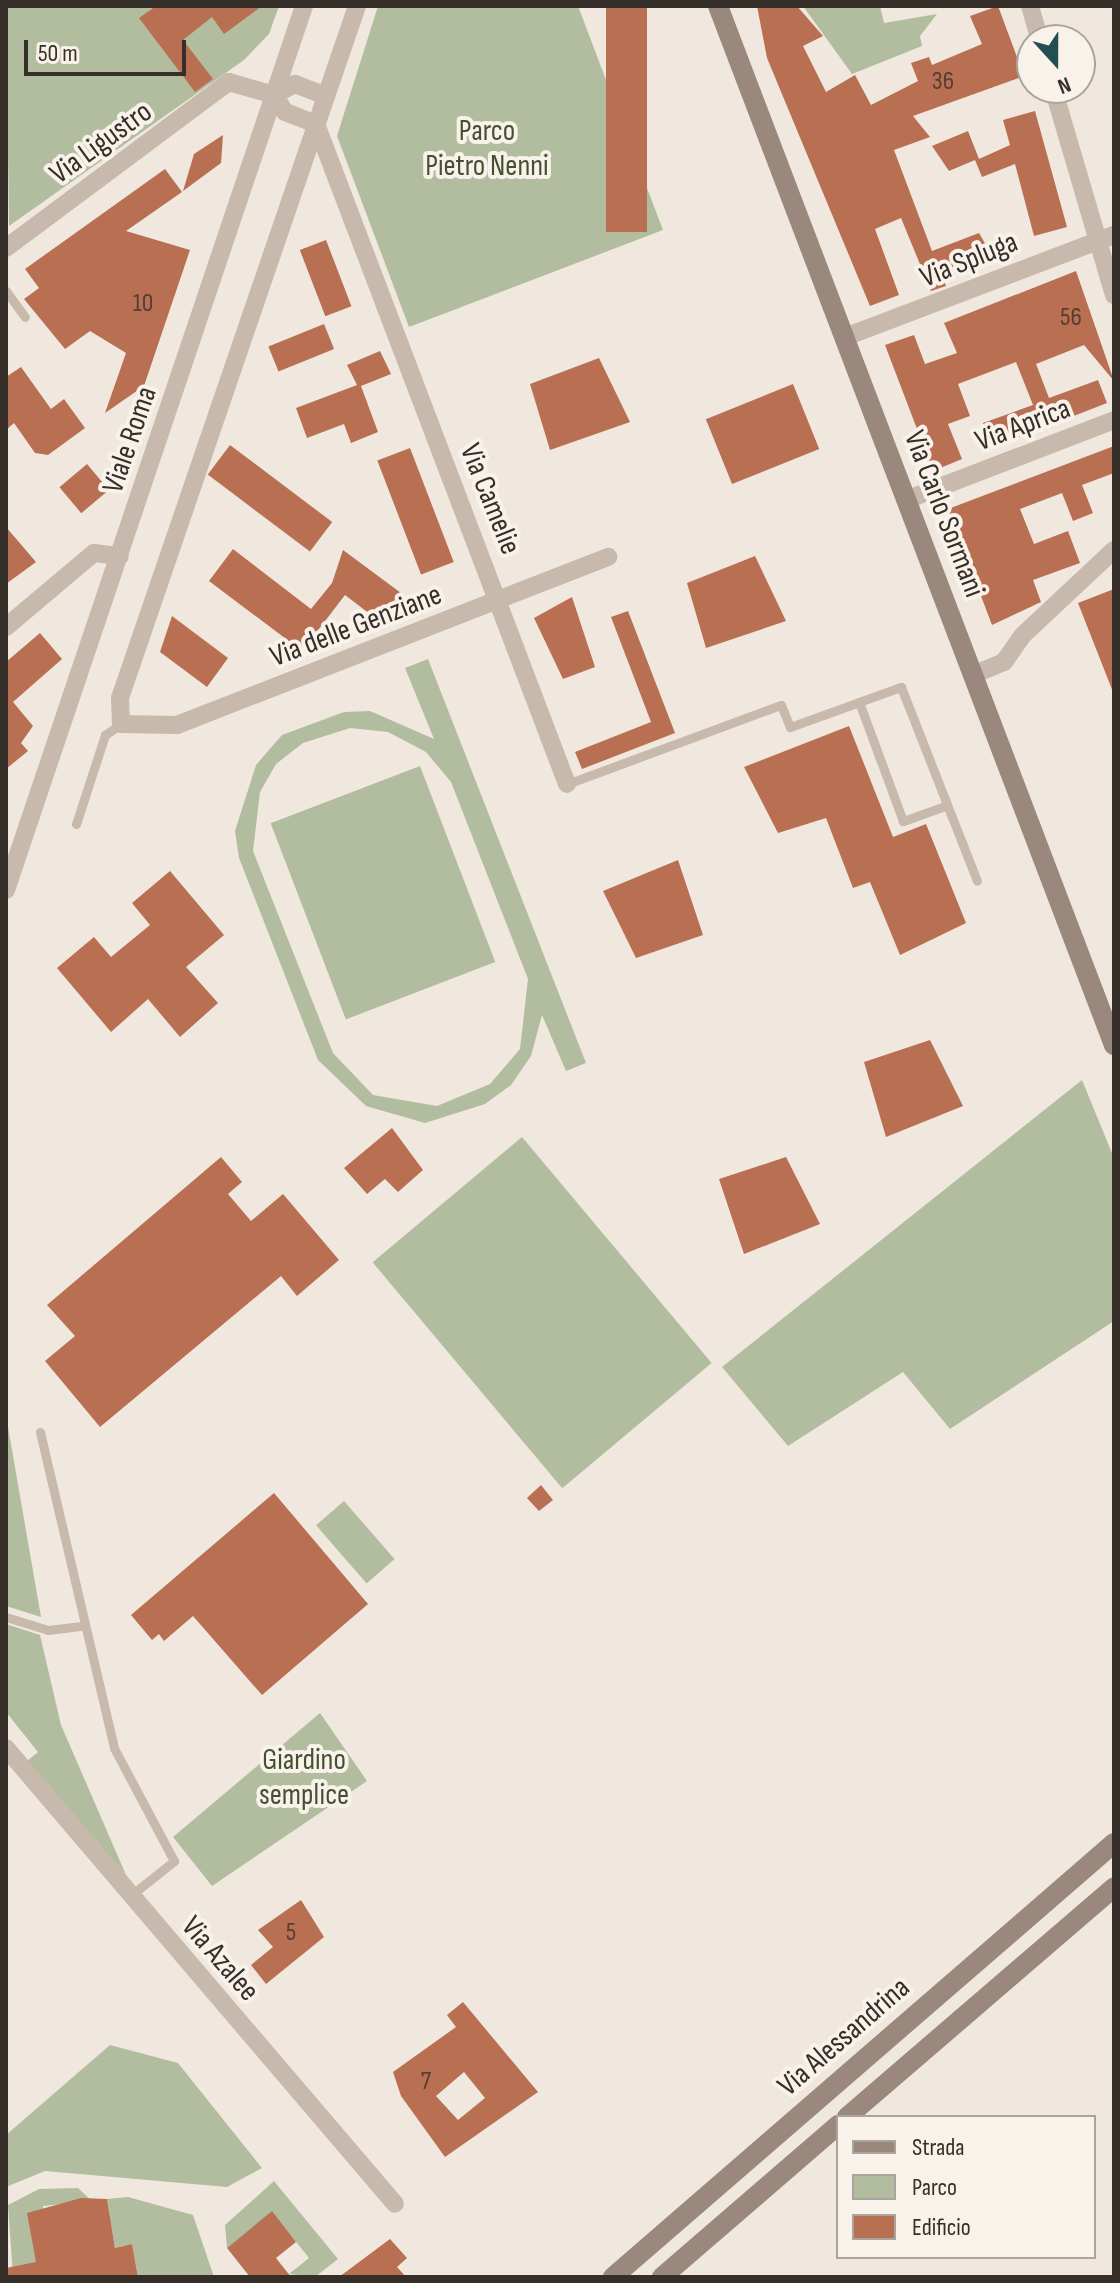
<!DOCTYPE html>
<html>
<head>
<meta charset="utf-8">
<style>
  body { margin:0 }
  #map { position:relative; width:1120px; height:2283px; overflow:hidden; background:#f0e8de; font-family:"Sofia Sans Condensed",sans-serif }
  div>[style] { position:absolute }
  .green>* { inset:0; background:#b2bd9f; transform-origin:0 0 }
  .building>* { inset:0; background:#b96f52; transform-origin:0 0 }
  .lane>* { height:9px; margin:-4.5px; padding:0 4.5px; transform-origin:4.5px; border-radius:4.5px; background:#c7b9ab }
  .street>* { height:18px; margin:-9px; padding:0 9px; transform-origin:9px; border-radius:9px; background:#c7b9ab }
  .secondary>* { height:20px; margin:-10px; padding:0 10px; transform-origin:10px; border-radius:10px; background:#9a887c }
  span { translate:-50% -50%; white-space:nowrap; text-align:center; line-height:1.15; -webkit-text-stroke:8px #f8f2ea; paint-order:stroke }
  .number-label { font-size:26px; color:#563e33 }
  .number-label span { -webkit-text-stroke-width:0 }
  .park-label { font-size:30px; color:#445130 }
  .street-label { font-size:30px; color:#352e29 }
  .frame { position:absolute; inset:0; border:8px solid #352e29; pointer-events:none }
  .legend { position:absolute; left:836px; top:2115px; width:260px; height:144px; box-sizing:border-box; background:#f8f2ea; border:2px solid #aaa49d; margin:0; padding:10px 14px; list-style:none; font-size:24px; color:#352e29 }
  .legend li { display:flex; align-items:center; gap:16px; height:40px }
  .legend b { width:40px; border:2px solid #aaa49d }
  .north { position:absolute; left:1016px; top:24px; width:80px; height:80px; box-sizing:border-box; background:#f8f2ea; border:2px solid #aaa49d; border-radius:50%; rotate:159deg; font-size:22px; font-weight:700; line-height:32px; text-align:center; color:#352e29 }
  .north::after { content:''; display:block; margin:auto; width:28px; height:36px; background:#234e53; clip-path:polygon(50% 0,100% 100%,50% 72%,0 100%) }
  .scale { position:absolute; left:24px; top:40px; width:162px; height:36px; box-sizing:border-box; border:4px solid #352e29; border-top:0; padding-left:10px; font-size:24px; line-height:28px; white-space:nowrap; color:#352e29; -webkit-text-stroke:6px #f8f2ea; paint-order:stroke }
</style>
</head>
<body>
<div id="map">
  <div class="green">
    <div style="clip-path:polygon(6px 6px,279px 6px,269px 34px,244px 60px,9px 226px)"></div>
    <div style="clip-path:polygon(378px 6px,578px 6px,663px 230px,409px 327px,337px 136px)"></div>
    <div style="clip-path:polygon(803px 6px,880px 6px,884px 23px,937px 14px,920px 36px,922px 46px,852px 74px)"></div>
    <div style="clip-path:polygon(evenodd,428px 659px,586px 1063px,566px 1071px,542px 1015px,531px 1056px,511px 1085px,485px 1104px,425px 1123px,366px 1106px,318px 1060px,239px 858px,235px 831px,256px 765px,282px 735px,344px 712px,370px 711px,434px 739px,405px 668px,428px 659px,350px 728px,388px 732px,426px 752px,451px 782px,528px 979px,520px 1049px,490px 1084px,437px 1106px,373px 1095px,333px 1053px,253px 851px,260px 792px,276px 764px,303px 743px,350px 728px)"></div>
    <div style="left:420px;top:766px;width:210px;height:160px;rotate:69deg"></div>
    <div style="clip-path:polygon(1082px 1080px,1114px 1158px,1114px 1321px,950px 1429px,903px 1372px,788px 1446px,722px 1367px)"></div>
    <div style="left:522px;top:1137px;width:295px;height:195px;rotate:50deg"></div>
    <div style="clip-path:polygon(6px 1420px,8px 1427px,41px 1617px,6px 1606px)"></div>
    <div style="left:344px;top:1501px;width:77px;height:37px;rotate:49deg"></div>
    <div style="clip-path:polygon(6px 1624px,40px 1635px,61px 1725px,126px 1875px,27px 1761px,38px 1752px,6px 1712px)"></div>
    <div style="clip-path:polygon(320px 1713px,367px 1781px,212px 1886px,173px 1837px)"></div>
    <div style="clip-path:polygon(110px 2045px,178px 2063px,262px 2168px,227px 2187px,45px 2171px,6px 2187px,6px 2135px)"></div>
    <div style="clip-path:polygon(274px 2181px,338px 2259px,315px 2277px,289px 2274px,309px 2258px,272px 2212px,227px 2248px,225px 2225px)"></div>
    <div style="clip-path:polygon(78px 2188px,92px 2201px,43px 2206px,39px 2277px,32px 2263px,13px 2277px,8px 2205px,39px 2189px)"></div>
    <div style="clip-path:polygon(128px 2197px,193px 2215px,214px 2277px,138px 2277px,132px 2244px,115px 2248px,107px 2199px)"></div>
  </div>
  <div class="building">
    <div style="clip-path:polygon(156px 6px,262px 6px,224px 34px,212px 17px,183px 40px,213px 79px,195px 92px,139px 18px)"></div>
    <div style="left:606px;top:6px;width:41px;height:226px"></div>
    <div style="clip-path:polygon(757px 6px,797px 6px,823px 36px,803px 46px,826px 92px,855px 75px,871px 105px,918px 81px,911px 63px,929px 57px,932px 65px,982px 44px,970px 16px,998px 6px,1024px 76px,913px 116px,930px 137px,894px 150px,932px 251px,979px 233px,994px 259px,943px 279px,946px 286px,931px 291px,901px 218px,875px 229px,899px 295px,870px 306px,767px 58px)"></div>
    <div style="clip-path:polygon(1035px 111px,1067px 227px,1034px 236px,1015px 164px,982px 177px,975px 160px,949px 171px,932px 146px,968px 131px,979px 159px,1010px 145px,1003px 120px)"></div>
    <div style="clip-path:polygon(223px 135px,221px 163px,183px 191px,194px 154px)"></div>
    <div style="clip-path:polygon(165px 169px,182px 192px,126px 231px,190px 250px,144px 386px,105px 413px,126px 353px,90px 331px,65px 349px,24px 299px,39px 288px,25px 269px)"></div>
    <div style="left:326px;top:240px;width:71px;height:28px;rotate:69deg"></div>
    <div style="clip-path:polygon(1076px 271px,1114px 381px,1084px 345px,1036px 364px,1049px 398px,1098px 380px,1107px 403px,992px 448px,983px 423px,1033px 405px,1016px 362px,958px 384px,970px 416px,948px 424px,962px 459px,933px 471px,885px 345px,914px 335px,925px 364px,957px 353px,944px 323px)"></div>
    <div style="left:324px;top:324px;width:27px;height:60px;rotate:68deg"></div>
    <div style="clip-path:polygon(380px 351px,391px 374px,361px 386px,378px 432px,351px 443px,344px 424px,307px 438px,296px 408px,357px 385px,347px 365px)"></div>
    <div style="clip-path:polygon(599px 358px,630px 422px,550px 450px,530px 384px)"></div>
    <div style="clip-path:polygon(21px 367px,51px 409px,64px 399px,85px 428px,48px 455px,35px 453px,14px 423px,6px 430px,6px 377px)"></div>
    <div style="left:793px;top:384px;width:70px;height:94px;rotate:68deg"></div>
    <div style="left:230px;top:445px;width:128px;height:37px;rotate:37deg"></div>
    <div style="clip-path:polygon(1114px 446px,1114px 473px,1082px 485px,1093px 513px,1073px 521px,1062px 493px,1020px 509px,1034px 544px,1068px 531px,1080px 563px,1033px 580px,1041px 602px,992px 625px,948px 509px)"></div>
    <div style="left:410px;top:448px;width:122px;height:35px;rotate:69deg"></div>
    <div style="left:87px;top:464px;width:34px;height:36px;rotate:50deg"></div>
    <div style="clip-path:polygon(6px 527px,36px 562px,6px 584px)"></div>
    <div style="clip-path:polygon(233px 549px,311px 609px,332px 583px,343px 550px,401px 593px,379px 621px,345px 595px,302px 651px,209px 581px)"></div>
    <div style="clip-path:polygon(755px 556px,786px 621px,706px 648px,687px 583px)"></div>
    <div style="clip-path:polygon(1114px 589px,1114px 691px,1113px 692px,1078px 603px)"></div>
    <div style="clip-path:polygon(572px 597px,595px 667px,563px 679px,534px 618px)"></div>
    <div style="clip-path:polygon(628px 611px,675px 733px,582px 769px,575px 752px,651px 722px,611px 617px)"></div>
    <div style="clip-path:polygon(172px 616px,228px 658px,207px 687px,160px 652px)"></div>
    <div style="clip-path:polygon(40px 633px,62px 659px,13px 702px,33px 726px,21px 743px,28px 751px,6px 769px,6px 662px)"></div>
    <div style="clip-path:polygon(849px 726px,893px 837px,926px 824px,966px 923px,900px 955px,870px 882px,853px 888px,826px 818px,778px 833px,744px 767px)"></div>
    <div style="clip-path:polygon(678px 860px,703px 935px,636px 958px,603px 891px)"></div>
    <div style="clip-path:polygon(170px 871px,224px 935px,186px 967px,218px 1003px,180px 1037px,148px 999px,111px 1032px,57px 968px,94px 937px,111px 957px,150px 925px,132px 903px)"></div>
    <div style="clip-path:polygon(930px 1040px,963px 1106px,886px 1137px,864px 1062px)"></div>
    <div style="clip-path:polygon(392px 1128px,423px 1170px,398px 1192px,385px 1179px,367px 1194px,344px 1168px)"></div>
    <div style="clip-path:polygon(221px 1157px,242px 1182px,228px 1194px,251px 1221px,283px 1194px,339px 1260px,297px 1296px,281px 1276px,100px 1427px,45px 1361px,75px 1336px,47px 1305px)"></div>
    <div style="clip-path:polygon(786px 1157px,820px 1224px,744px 1254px,719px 1179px)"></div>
    <div style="clip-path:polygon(541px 1485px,553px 1500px,539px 1511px,527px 1498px)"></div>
    <div style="clip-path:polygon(274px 1493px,368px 1604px,262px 1695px,193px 1616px,164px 1641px,159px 1634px,152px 1640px,131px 1615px)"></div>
    <div style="clip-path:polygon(301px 1900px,324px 1937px,266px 1984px,251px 1965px,273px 1947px,258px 1930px)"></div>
    <div style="clip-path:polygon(evenodd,463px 2002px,538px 2092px,445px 2157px,401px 2096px,393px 2072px,456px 2027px,447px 2015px,463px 2002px,464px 2072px,485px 2098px,458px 2120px,436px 2096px,464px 2072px)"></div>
    <div style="clip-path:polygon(81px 2198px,107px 2199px,115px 2248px,132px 2244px,138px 2277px,6px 2277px,6px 2268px,36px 2262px,27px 2213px)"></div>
    <div style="clip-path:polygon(272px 2211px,296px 2242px,276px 2258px,291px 2277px,250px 2277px,227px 2248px)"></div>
    <div style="clip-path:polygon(390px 2239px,407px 2258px,397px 2267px,406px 2277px,339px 2277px)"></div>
  </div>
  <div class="lane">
    <div style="left:6px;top:291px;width:32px;rotate:54deg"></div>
    <div style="left:567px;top:784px;width:228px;rotate:-20.3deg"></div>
    <div style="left:781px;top:705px;width:24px;rotate:68deg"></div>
    <div style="left:790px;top:727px;width:73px;rotate:-19.9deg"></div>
    <div style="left:945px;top:806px;width:45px;rotate:160.3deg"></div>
    <div style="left:903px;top:821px;width:127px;rotate:-110.3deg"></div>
    <div style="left:859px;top:702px;width:45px;rotate:-19.7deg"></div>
    <div style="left:901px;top:687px;width:208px;rotate:68.6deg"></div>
    <div style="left:76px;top:824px;width:94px;rotate:-72deg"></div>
    <div style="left:105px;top:735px;width:19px;rotate:-35deg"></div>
    <div style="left:40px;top:1432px;width:325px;rotate:76.8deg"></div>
    <div style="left:114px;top:1748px;width:128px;rotate:62deg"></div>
    <div style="left:174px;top:1861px;width:56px;rotate:141.5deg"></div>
    <div style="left:6px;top:1617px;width:44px;rotate:17.2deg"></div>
    <div style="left:48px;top:1630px;width:34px;rotate:-7deg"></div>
  </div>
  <div class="street">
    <div style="left:357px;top:6px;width:731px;rotate:108.91deg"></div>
    <div style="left:120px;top:698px;width:26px;rotate:88deg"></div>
    <div style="left:121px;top:724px;width:56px;rotate:1deg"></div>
    <div style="left:177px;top:725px;width:463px;rotate:-21.3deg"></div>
    <div style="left:1030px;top:6px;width:35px;rotate:74deg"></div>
    <div style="left:1053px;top:88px;width:216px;rotate:73.6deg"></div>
    <div style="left:274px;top:95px;width:24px;rotate:-28deg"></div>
    <div style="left:295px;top:84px;width:33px;rotate:21deg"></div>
    <div style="left:274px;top:95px;width:20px;rotate:57deg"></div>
    <div style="left:285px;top:112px;width:33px;rotate:21deg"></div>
    <div style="left:316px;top:124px;width:706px;rotate:69.18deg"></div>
    <div style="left:6px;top:248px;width:278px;rotate:-36.7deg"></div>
    <div style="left:229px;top:82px;width:47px;rotate:16.1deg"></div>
    <div style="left:845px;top:337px;width:288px;rotate:-20.8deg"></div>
    <div style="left:906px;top:500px;width:223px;rotate:-21deg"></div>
    <div style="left:6px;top:627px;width:115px;rotate:-40.1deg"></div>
    <div style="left:94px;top:553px;width:26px;rotate:7deg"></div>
    <div style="left:973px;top:675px;width:34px;rotate:-23deg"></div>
    <div style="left:1004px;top:662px;width:32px;rotate:-55deg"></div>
    <div style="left:1022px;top:636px;width:126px;rotate:-43.1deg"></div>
    <div style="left:6px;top:890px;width:933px;rotate:-71.37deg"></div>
    <div style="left:6px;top:1748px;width:599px;rotate:49.53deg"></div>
  </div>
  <div class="secondary">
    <div style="left:718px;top:6px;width:1112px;rotate:69.14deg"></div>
    <div style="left:847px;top:2117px;width:352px;rotate:-40.7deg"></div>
    <div style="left:613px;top:2277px;width:663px;rotate:-40.9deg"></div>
    <div style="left:662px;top:2277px;width:233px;rotate:-40.8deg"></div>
  </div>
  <div class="number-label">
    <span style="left:943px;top:82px">36</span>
    <span style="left:143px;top:304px">10</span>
    <span style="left:1071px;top:318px">56</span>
    <span style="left:291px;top:1933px">5</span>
    <span style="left:426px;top:2082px">7</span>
  </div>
  <div class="park-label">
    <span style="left:487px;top:148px">Parco<br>Pietro Nenni</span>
    <span style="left:304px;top:1777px">Giardino<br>semplice</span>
  </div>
  <div class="street-label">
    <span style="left:101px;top:143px;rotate:-36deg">Via Ligustro</span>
    <span style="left:969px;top:260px;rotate:-22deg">Via Spluga</span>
    <span style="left:1023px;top:425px;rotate:-21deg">Via Aprica</span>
    <span style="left:130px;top:440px;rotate:-71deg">Viale Roma</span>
    <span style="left:490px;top:499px;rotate:68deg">Via Camelie</span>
    <span style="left:944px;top:514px;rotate:69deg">Via Carlo Sormani</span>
    <span style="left:356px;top:626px;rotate:-21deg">Via delle Genziane</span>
    <span style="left:220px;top:1959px;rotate:49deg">Via Azalee</span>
    <span style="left:844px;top:2037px;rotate:-41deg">Via Alessandrina</span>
  </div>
  <div class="frame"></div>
  <ul class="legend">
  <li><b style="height:10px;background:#9a887c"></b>Strada</li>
  <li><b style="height:22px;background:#b2bd9f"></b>Parco</li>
  <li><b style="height:22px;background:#b96f52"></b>Edificio</li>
  </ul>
  <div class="north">N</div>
  <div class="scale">50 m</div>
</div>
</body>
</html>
